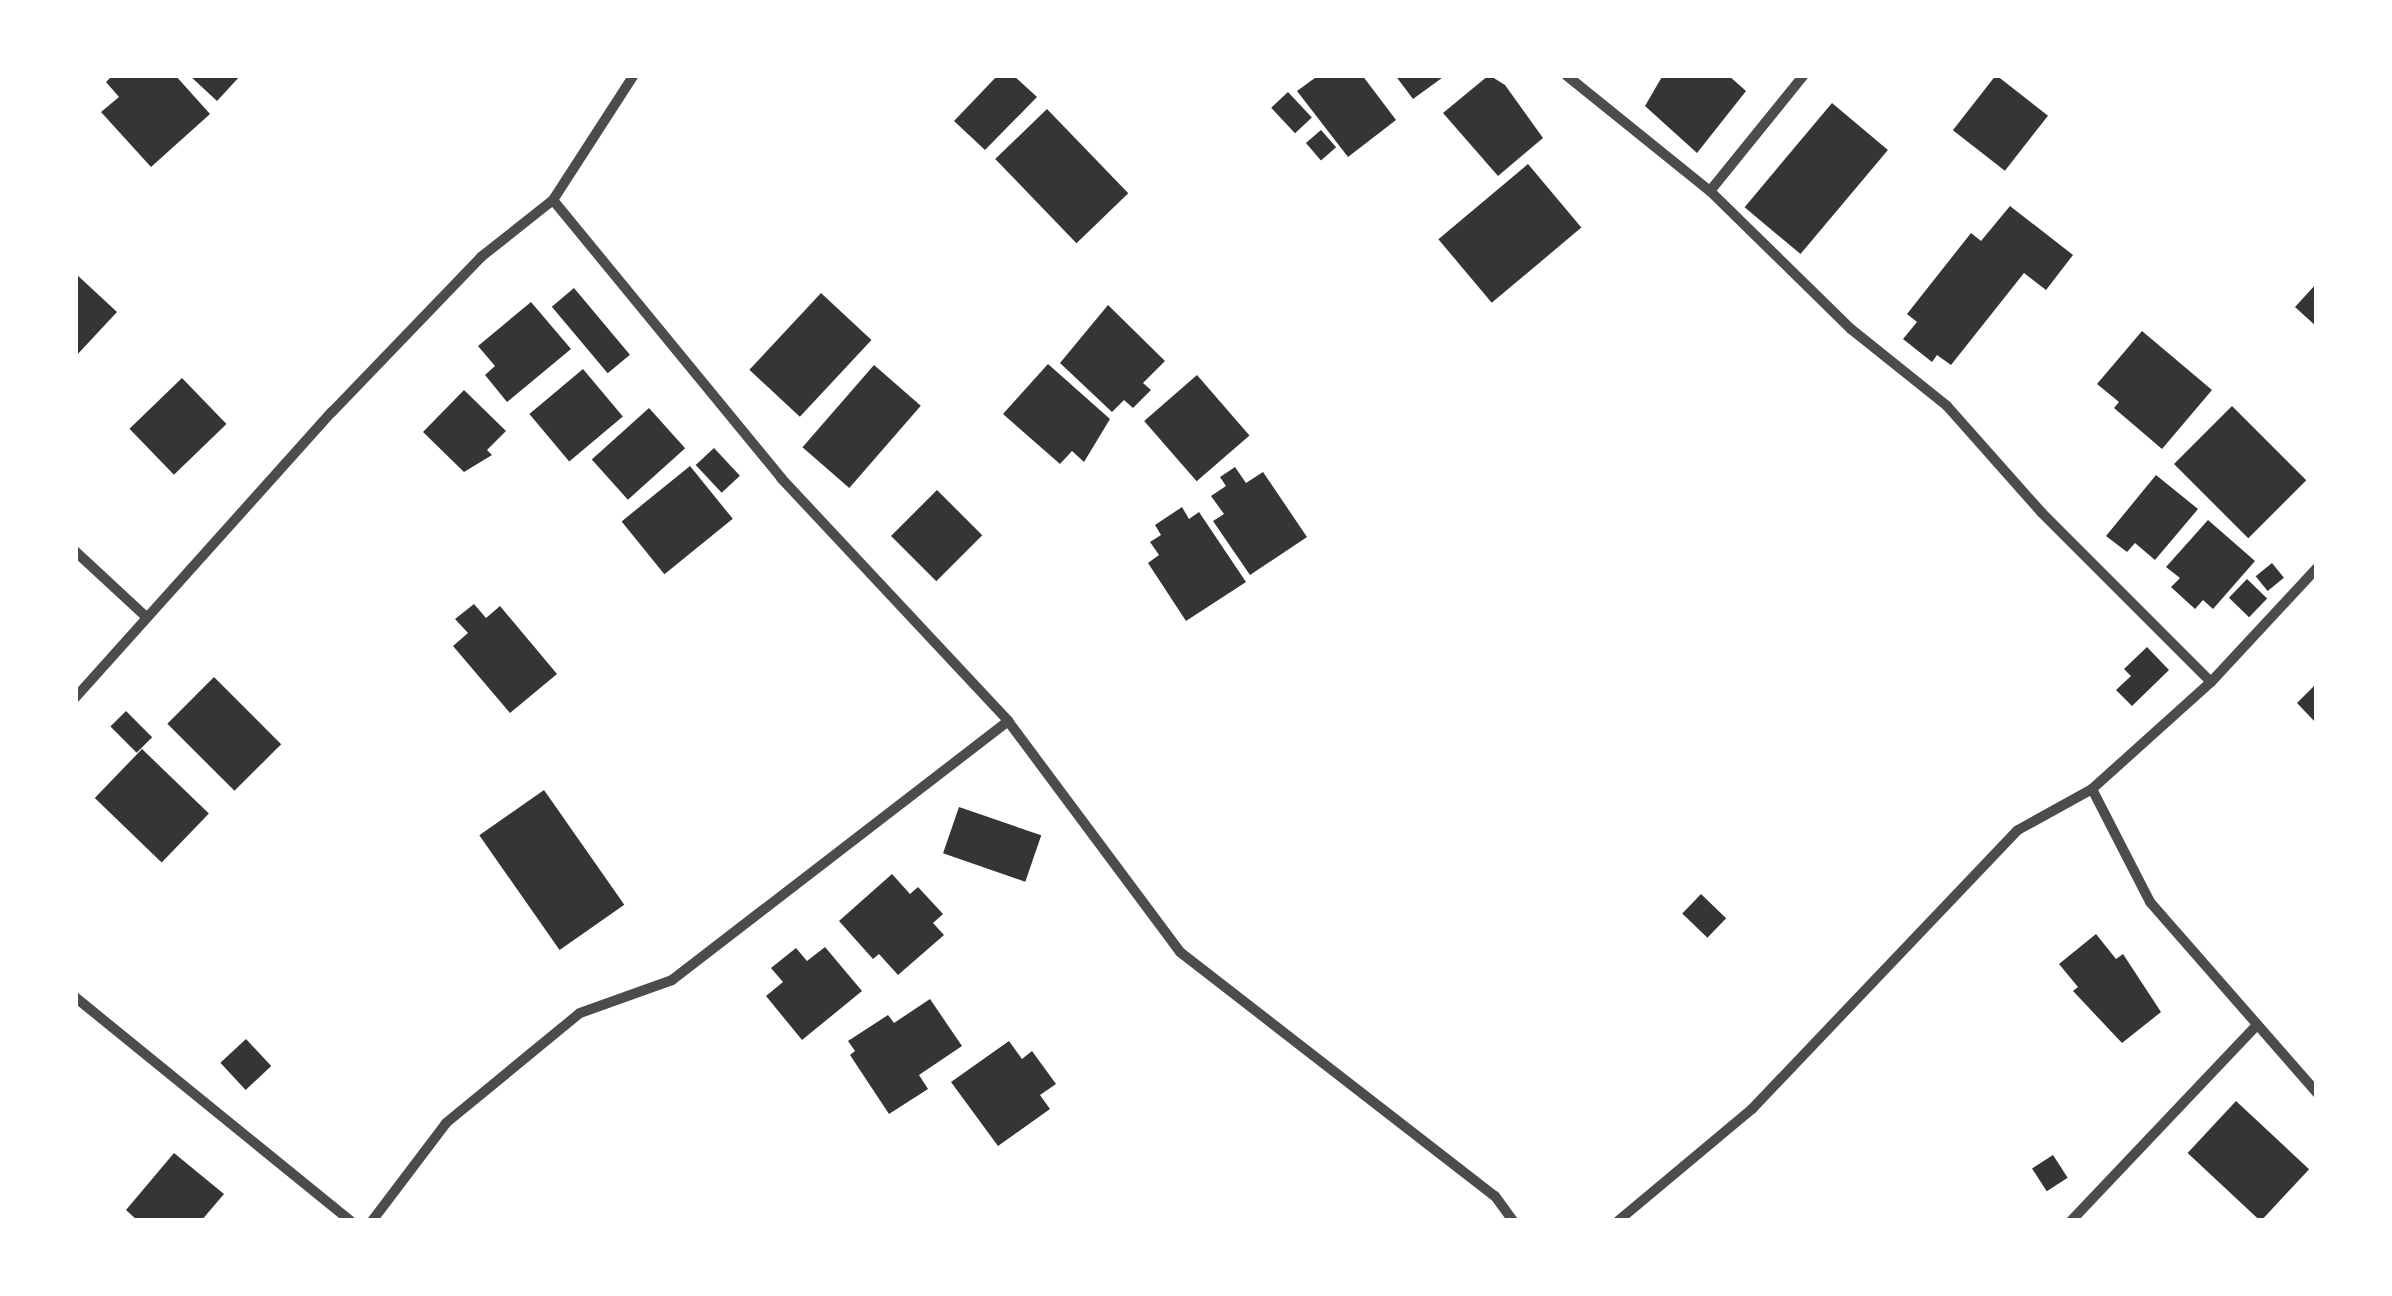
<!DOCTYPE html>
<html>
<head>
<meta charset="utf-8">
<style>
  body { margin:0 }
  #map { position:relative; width:2392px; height:1296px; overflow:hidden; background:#fff; font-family:Cabin,sans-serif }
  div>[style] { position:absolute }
  .building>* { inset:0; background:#353535; transform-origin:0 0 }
  .minor>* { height:10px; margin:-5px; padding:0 5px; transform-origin:5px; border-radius:5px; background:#4c4c4c }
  span { translate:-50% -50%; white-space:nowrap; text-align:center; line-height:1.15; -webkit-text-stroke:8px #fff; paint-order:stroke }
  .frame { position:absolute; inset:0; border:78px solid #fff; pointer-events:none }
</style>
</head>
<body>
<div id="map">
  <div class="building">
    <div style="clip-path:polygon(113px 75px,175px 75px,210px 114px,151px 167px,101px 112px,119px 97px,106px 82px)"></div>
    <div style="clip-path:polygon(189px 75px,241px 75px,217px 101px)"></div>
    <div style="clip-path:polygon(998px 75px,1013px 75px,1037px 97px,985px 150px,954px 121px)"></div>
    <div style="clip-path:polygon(1319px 75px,1362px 75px,1396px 120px,1348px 157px,1297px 91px)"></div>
    <div style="clip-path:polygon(1395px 75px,1446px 75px,1413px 99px)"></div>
    <div style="clip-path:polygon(1489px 75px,1505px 85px,1543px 138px,1498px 176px,1443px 113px)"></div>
    <div style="clip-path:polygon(1663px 75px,1728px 75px,1746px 91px,1697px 153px,1645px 106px)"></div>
    <div style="left:1996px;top:75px;width:66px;height:70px;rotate:38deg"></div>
    <div style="left:1288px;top:92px;width:35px;height:23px;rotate:47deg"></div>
    <div style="left:1832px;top:103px;width:73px;height:136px;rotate:40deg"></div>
    <div style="left:1047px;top:109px;width:117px;height:72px;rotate:46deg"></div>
    <div style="left:1321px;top:130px;width:23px;height:20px;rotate:49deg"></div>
    <div style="left:1528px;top:164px;width:83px;height:117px;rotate:50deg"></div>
    <div style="clip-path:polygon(2010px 206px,2073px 255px,2046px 290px,2024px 273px,1951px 365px,1937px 355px,1932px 362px,1903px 339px,1917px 322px,1907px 314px,1971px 233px,1981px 241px)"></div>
    <div style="clip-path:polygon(75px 273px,117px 312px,75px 357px)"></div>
    <div style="clip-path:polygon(2317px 283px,2317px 327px,2295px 307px)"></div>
    <div style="left:574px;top:288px;width:87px;height:29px;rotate:50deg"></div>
    <div style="left:821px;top:293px;width:69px;height:105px;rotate:43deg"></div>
    <div style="clip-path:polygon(531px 302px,571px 349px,507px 402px,485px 375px,495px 366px,478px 346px)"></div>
    <div style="clip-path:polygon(1108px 305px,1165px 361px,1143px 383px,1151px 390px,1133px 408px,1124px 400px,1112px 412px,1060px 363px)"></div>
    <div style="clip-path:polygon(2142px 331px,2212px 390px,2162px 449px,2114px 408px,2119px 402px,2097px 384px)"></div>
    <div style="clip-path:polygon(1048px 364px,1110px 419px,1084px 462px,1072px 451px,1060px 464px,1003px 414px)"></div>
    <div style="left:874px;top:365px;width:62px;height:109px;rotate:41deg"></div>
    <div style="left:583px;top:369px;width:62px;height:70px;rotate:50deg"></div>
    <div style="left:1197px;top:375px;width:80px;height:70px;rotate:49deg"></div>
    <div style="left:182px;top:378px;width:64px;height:73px;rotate:46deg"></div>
    <div style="clip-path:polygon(464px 390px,506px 431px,487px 450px,492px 455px,464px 472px,423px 432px)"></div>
    <div style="left:2232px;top:406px;width:105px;height:82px;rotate:45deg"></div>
    <div style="left:649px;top:408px;width:54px;height:77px;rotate:48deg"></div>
    <div style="left:714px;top:448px;width:38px;height:25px;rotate:47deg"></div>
    <div style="left:690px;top:466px;width:68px;height:88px;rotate:51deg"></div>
    <div style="clip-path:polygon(1235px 467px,1246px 483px,1263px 472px,1307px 537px,1250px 575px,1213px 521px,1224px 514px,1211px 496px,1226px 486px,1220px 477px)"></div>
    <div style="clip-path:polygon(2156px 475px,2198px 509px,2155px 560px,2135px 543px,2127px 552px,2106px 536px)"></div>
    <div style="left:937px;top:490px;width:64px;height:65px;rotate:45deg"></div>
    <div style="clip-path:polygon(1182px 507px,1189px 519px,1199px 512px,1246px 582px,1186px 621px,1148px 563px,1159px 555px,1150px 542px,1161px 535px,1155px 525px)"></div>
    <div style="clip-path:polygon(2208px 520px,2255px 561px,2213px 609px,2203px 600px,2195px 609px,2171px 587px,2180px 578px,2166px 567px)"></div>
    <div style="left:2272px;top:563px;width:19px;height:21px;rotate:51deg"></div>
    <div style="left:2247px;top:579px;width:28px;height:26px;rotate:44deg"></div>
    <div style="clip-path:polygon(474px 604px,486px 618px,500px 606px,557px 674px,510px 713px,453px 646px,468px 633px,455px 619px)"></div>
    <div style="clip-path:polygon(2147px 647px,2169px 670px,2132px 706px,2116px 690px,2131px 676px,2124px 669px)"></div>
    <div style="left:214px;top:677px;width:95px;height:66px;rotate:45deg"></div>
    <div style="clip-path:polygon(2317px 683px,2317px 724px,2297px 703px)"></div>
    <div style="left:126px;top:711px;width:37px;height:22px;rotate:45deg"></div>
    <div style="left:142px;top:749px;width:93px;height:68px;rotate:44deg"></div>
    <div style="left:544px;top:790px;width:140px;height:79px;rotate:55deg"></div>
    <div style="left:959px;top:807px;width:87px;height:49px;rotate:19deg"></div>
    <div style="clip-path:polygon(892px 874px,910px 894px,918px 887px,943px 914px,933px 923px,944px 935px,898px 975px,879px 954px,873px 959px,839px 921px)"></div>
    <div style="left:1701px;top:894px;width:35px;height:27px;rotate:44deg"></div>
    <div style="clip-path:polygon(2096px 934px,2116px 959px,2123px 954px,2161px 1012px,2122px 1043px,2073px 991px,2078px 987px,2059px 964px)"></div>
    <div style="clip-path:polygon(825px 947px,862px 991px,802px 1040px,766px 996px,783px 982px,771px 968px,796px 948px,807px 961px)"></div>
    <div style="clip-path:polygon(930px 999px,962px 1046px,919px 1075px,928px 1089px,889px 1114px,850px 1055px,855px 1051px,848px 1041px,888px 1015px,894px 1023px)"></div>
    <div style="left:246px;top:1039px;width:37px;height:35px;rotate:47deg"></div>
    <div style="clip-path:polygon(1009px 1041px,1022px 1059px,1032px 1051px,1056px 1084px,1040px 1095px,1050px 1109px,998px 1146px,951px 1082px)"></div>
    <div style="left:2236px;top:1101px;width:100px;height:71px;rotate:43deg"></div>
    <div style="clip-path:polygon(174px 1153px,224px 1194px,201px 1221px,138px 1221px,126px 1210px)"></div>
    <div style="left:2053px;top:1155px;width:27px;height:25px;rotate:57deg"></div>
  </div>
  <div class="minor">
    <div style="left:1566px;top:75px;width:185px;rotate:38.9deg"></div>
    <div style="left:1710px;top:191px;width:197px;rotate:44.4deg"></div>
    <div style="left:1851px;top:329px;width:123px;rotate:38.7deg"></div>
    <div style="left:1947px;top:406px;width:142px;rotate:48.4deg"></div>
    <div style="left:2041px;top:512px;width:240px;rotate:45deg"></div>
    <div style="left:1710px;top:191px;width:149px;rotate:-51deg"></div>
    <div style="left:553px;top:200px;width:360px;rotate:50.6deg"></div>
    <div style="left:781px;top:478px;width:333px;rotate:46.9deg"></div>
    <div style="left:1008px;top:721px;width:288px;rotate:53.3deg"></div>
    <div style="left:1180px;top:952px;width:398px;rotate:37.8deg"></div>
    <div style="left:1495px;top:1196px;width:31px;rotate:54deg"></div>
    <div style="left:75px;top:551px;width:94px;rotate:42.8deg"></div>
    <div style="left:75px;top:698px;width:385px;rotate:-48.1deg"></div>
    <div style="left:332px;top:412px;width:215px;rotate:-46.1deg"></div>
    <div style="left:481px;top:257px;width:92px;rotate:-38.4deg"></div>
    <div style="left:553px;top:200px;width:149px;rotate:-57.1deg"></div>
    <div style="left:2092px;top:789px;width:127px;rotate:62.8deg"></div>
    <div style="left:2150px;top:902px;width:254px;rotate:48.8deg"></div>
    <div style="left:75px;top:997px;width:355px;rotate:39.1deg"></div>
    <div style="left:372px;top:1221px;width:123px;rotate:-52.9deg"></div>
    <div style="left:446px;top:1123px;width:173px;rotate:-39.4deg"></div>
    <div style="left:580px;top:1013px;width:98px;rotate:-19.7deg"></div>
    <div style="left:672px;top:980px;width:424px;rotate:-37.6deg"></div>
    <div style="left:1618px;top:1221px;width:175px;rotate:-39.9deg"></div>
    <div style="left:1752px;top:1109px;width:385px;rotate:-46.4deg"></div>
    <div style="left:2018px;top:830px;width:85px;rotate:-29deg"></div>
    <div style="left:2092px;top:789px;width:160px;rotate:-42deg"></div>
    <div style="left:2211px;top:682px;width:156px;rotate:-47.1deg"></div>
    <div style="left:2071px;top:1221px;width:266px;rotate:-46.5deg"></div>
  </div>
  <div class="frame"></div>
</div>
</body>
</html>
